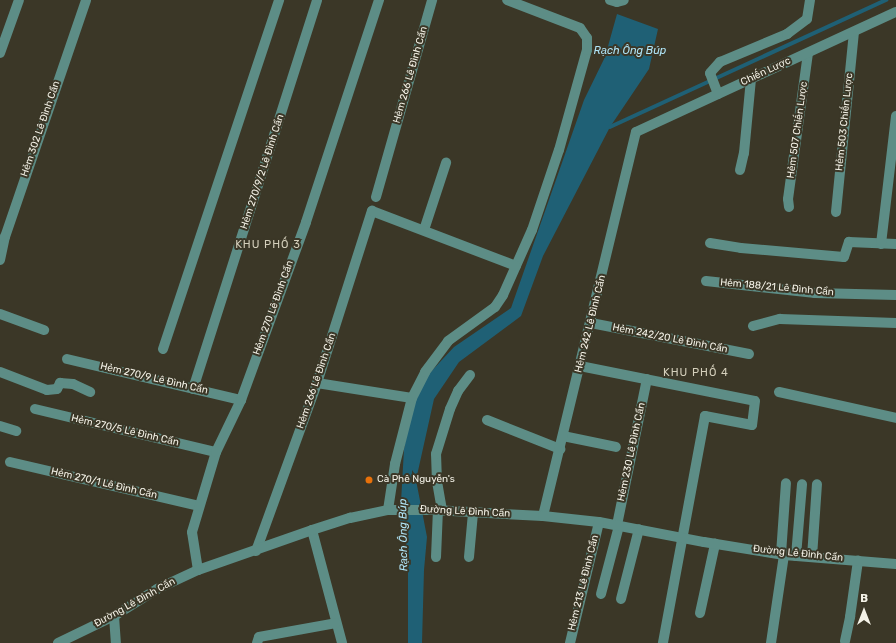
<!DOCTYPE html>
<html>
<head>
<meta charset="utf-8">
<style>
  body { margin:0 }
  #map { position:relative; width:896px; height:643px; overflow:hidden; background:#3b3727; font-family:Rubik,sans-serif }
  div>[style] { position:absolute }
  [style*='--x'] { left:calc(var(--x)*1px); top:calc(var(--y)*1px); width:calc(var(--w)*1px); rotate:calc(var(--a)*1deg) }
  .water>* { inset:0; background:#1f6075 }
  .stream>* { height:3.5px; margin:-1.75px; padding:0 1.75px; transform-origin:1.75px; border-radius:1.75px; background:#1f6075 }
  .minor>* { height:10px; margin:-5px; padding:0 5px; transform-origin:5px; border-radius:5px; background:#5d8d86 }
  .dots>* { width:11px; height:11px; translate:-50% -50%; box-sizing:border-box; border:2px solid #3b3727; border-radius:50% }
  span { translate:-50% -50%; white-space:nowrap; text-align:center; line-height:1.15; -webkit-text-stroke:4px #3b3727; paint-order:stroke }
  .street-label { font-size:10px; color:#f4f2e7 }
  .poi-label { font-size:10px; color:#f4f2e7 }
  .left { translate:0 -50%; text-align:left }
  .water-label { font-size:11px; color:#b0e5f8; font-style:italic }
  .neighbourhood-label { font-size:11px; color:#d4cfbb; letter-spacing:1px }
  .north { position:absolute; left:844px; top:591px; width:40px; height:40px; -webkit-text-stroke:3px #3b3727; paint-order:stroke; rotate:0deg; font-size:11px; font-weight:700; line-height:16px; text-align:center; color:#f4f2e7 }
  .north::after { content:''; display:block; margin:auto; width:14px; height:18px; background:#f4f2e7; clip-path:polygon(50% 0,100% 100%,50% 72%,0 100%) }
</style>
</head>
<body>
<div id="map">
  <div class="water">
    <div style="clip-path:polygon(617px 14px,658px 29px,649px 69px,610px 127px,543px 256px,521px 316px,459px 362px,434px 399px,416px 480px,427px 537px,424px 570px,422px 643px,408px 643px,408px 553px,400px 520px,404px 449px,410px 414px,426px 377px,454px 347px,511px 308px,584px 100px,605px 57px)"></div>
  </div>
  <div class="stream">
    <div style="--x:610;--y:127;--w:304;--a:-24.7"></div>
  </div>
  <div class="minor">
    <div style="--x:610;--y:0;--w:7;--a:16"></div>
    <div style="--x:617;--y:2;--w:7;--a:-16"></div>
    <div style="--x:0;--y:53;--w:56;--a:-70.3"></div>
    <div style="--x:718;--y:94;--w:22;--a:-111"></div>
    <div style="--x:710;--y:73;--w:15;--a:-48"></div>
    <div style="--x:720;--y:62;--w:73;--a:-22.7"></div>
    <div style="--x:787;--y:34;--w:25;--a:-37"></div>
    <div style="--x:807;--y:19;--w:19;--a:-81"></div>
    <div style="--x:740;--y:170;--w:17;--a:-77"></div>
    <div style="--x:744;--y:153;--w:74;--a:-84.6"></div>
    <div style="--x:376;--y:197;--w:205;--a:-74.1"></div>
    <div style="--x:789;--y:207;--w:8;--a:-97"></div>
    <div style="--x:788;--y:199;--w:147;--a:-82.2"></div>
    <div style="--x:836;--y:212;--w:181;--a:-84.3"></div>
    <div style="--x:424;--y:230;--w:71;--a:-71.8"></div>
    <div style="--x:710;--y:243;--w:31;--a:9"></div>
    <div style="--x:741;--y:248;--w:103;--a:5"></div>
    <div style="--x:844;--y:257;--w:16;--a:-72"></div>
    <div style="--x:849;--y:242;--w:47;--a:2.4"></div>
    <div style="--x:881;--y:244;--w:129;--a:-83.3"></div>
    <div style="--x:0;--y:260;--w:24;--a:-78"></div>
    <div style="--x:5;--y:237;--w:250;--a:-71.1"></div>
    <div style="--x:706;--y:281;--w:110;--a:6.3"></div>
    <div style="--x:815;--y:293;--w:81;--a:1.4"></div>
    <div style="--x:0;--y:314;--w:47;--a:20"></div>
    <div style="--x:591;--y:323;--w:161;--a:11.1"></div>
    <div style="--x:753;--y:326;--w:28;--a:-15"></div>
    <div style="--x:780;--y:319;--w:116;--a:2"></div>
    <div style="--x:163;--y:349;--w:368;--a:-71.6"></div>
    <div style="--x:67;--y:359;--w:179;--a:13.3"></div>
    <div style="--x:580;--y:366;--w:178;--a:11.3"></div>
    <div style="--x:755;--y:401;--w:24;--a:97"></div>
    <div style="--x:752;--y:425;--w:48;--a:-169.2"></div>
    <div style="--x:705;--y:416;--w:231;--a:100.5"></div>
    <div style="--x:0;--y:372;--w:50;--a:21"></div>
    <div style="--x:47;--y:390;--w:10;--a:-6"></div>
    <div style="--x:57;--y:389;--w:7;--a:-63"></div>
    <div style="--x:60;--y:383;--w:13;--a:4"></div>
    <div style="--x:73;--y:384;--w:19;--a:25"></div>
    <div style="--x:317;--y:383;--w:96;--a:9"></div>
    <div style="--x:193;--y:389;--w:408;--a:-72.3"></div>
    <div style="--x:779;--y:392;--w:120;--a:12.5"></div>
    <div style="--x:35;--y:409;--w:186;--a:13.4"></div>
    <div style="--x:487;--y:420;--w:79;--a:21.7"></div>
    <div style="--x:0;--y:426;--w:17;--a:17"></div>
    <div style="--x:563;--y:436;--w:54;--a:11.7"></div>
    <div style="--x:10;--y:462;--w:194;--a:13.1"></div>
    <div style="--x:388;--y:510;--w:47;--a:-81.3"></div>
    <div style="--x:395;--y:464;--w:68;--a:-75.6"></div>
    <div style="--x:412;--y:398;--w:29;--a:-63"></div>
    <div style="--x:425;--y:372;--w:39;--a:-53"></div>
    <div style="--x:448;--y:341;--w:58;--a:-35.9"></div>
    <div style="--x:495;--y:307;--w:14;--a:-56"></div>
    <div style="--x:503;--y:295;--w:71;--a:-66"></div>
    <div style="--x:532;--y:230;--w:84;--a:-71.4"></div>
    <div style="--x:559;--y:150;--w:104;--a:-74.4"></div>
    <div style="--x:587;--y:50;--w:12;--a:-90"></div>
    <div style="--x:587;--y:38;--w:12;--a:-125"></div>
    <div style="--x:580;--y:28;--w:78;--a:-159"></div>
    <div style="--x:442;--y:510;--w:28;--a:-100"></div>
    <div style="--x:437;--y:482;--w:28;--a:-92"></div>
    <div style="--x:436;--y:454;--w:47;--a:-72.7"></div>
    <div style="--x:450;--y:409;--w:20;--a:-66"></div>
    <div style="--x:458;--y:391;--w:20;--a:-53"></div>
    <div style="--x:543;--y:516;--w:395;--a:-76.4"></div>
    <div style="--x:636;--y:132;--w:286;--a:-24.8"></div>
    <div style="--x:617;--y:525;--w:149;--a:-78.4"></div>
    <div style="--x:312;--y:530;--w:117;--a:75.1"></div>
    <div style="--x:256;--y:551;--w:179;--a:-70"></div>
    <div style="--x:317;--y:383;--w:181;--a:-72.3"></div>
    <div style="--x:372;--y:211;--w:154;--a:20.9"></div>
    <div style="--x:781;--y:554;--w:71;--a:-86"></div>
    <div style="--x:796;--y:556;--w:72;--a:-85.2"></div>
    <div style="--x:436;--y:557;--w:47;--a:-87.6"></div>
    <div style="--x:469;--y:557;--w:44;--a:-84.8"></div>
    <div style="--x:812;--y:557;--w:73;--a:-86.1"></div>
    <div style="--x:198;--y:570;--w:38;--a:-99"></div>
    <div style="--x:192;--y:532;--w:84;--a:-73.3"></div>
    <div style="--x:216;--y:452;--w:58;--a:-64.3"></div>
    <div style="--x:241;--y:400;--w:189;--a:-69.9"></div>
    <div style="--x:306;--y:222;--w:234;--a:-71.8"></div>
    <div style="--x:601;--y:594;--w:70;--a:-75.2"></div>
    <div style="--x:621;--y:599;--w:72;--a:-75.6"></div>
    <div style="--x:700;--y:613;--w:71;--a:-77.7"></div>
    <div style="--x:114;--y:616;--w:27;--a:86"></div>
    <div style="--x:845;--y:641;--w:25;--a:-78"></div>
    <div style="--x:850;--y:617;--w:57;--a:-81.9"></div>
    <div style="--x:58;--y:643;--w:62;--a:-25.7"></div>
    <div style="--x:114;--y:616;--w:51;--a:-32.1"></div>
    <div style="--x:157;--y:589;--w:45;--a:-24.9"></div>
    <div style="--x:198;--y:570;--w:121;--a:-19.3"></div>
    <div style="--x:312;--y:530;--w:40;--a:-18"></div>
    <div style="--x:350;--y:518;--w:39;--a:-12"></div>
    <div style="--x:388;--y:510;--w:46;--a:0"></div>
    <div style="--x:434;--y:510;--w:109;--a:3.2"></div>
    <div style="--x:543;--y:516;--w:56;--a:6.1"></div>
    <div style="--x:599;--y:522;--w:107;--a:10.8"></div>
    <div style="--x:704;--y:542;--w:81;--a:9.2"></div>
    <div style="--x:784;--y:555;--w:112;--a:4.6"></div>
    <div style="--x:257;--y:643;--w:6;--a:-72"></div>
    <div style="--x:259;--y:637;--w:78;--a:-10.3"></div>
    <div style="--x:570;--y:643;--w:124;--a:-76.5"></div>
    <div style="--x:771;--y:643;--w:89;--a:-81.6"></div>
  </div>
  <div class="dots">
    <div style="left:369px;top:480px;background:#e8710a"></div>
  </div>
  <div class="street-label">
    <span style="left:766px;top:72px;rotate:-25deg">Chiến Lược</span>
    <span style="left:411px;top:75px;rotate:-74deg">Hẻm 266 Lê Đình Cẩn</span>
    <span style="left:845px;top:122px;rotate:-84deg">Hẻm 503 Chiến Lược</span>
    <span style="left:41px;top:129px;rotate:-71deg">Hẻm 302 Lê Đình Cẩn</span>
    <span style="left:798px;top:130px;rotate:-82deg">Hẻm 507 Chiến Lược</span>
    <span style="left:263px;top:172px;rotate:-72deg">Hẻm 270/9/2 Lê Đình Cẩn</span>
    <span style="left:777px;top:288px;rotate:5deg">Hẻm 188/21 Lê Đình Cẩn</span>
    <span style="left:274px;top:308px;rotate:-70deg">Hẻm 270 Lê Đình Cẩn</span>
    <span style="left:591px;top:324px;rotate:-76deg">Hẻm 242 Lê Đình Cẩn</span>
    <span style="left:670px;top:339px;rotate:11deg">Hẻm 242/20 Lê Đình Cẩn</span>
    <span style="left:154px;top:379px;rotate:13deg">Hẻm 270/9 Lê Đình Cẩn</span>
    <span style="left:317px;top:381px;rotate:-71deg">Hẻm 266 Lê Đình Cẩn</span>
    <span style="left:125px;top:431px;rotate:13deg">Hẻm 270/5 Lê Đình Cẩn</span>
    <span style="left:632px;top:452px;rotate:-78deg">Hẻm 230 Lê Đình Cẩn</span>
    <span style="left:104px;top:484px;rotate:13deg">Hẻm 270/1 Lê Đình Cẩn</span>
    <span style="left:465px;top:512px;rotate:3deg">Đường Lê Đình Cẩn</span>
    <span style="left:798px;top:554px;rotate:6deg">Đường Lê Đình Cẩn</span>
    <span style="left:584px;top:583px;rotate:-76deg">Hẻm 213 Lê Đình Cẩn</span>
    <span style="left:135px;top:603px;rotate:-29deg">Đường Lê Đình Cẩn</span>
  </div>
  <div class="poi-label">
    <span class="left" style="left:377px;top:480px">Cà Phê Nguyễn's</span>
  </div>
  <div class="water-label">
    <span style="left:630px;top:51px">Rạch Ông Búp</span>
    <span style="left:404px;top:535px;rotate:-91deg">Rạch Ông Búp</span>
  </div>
  <div class="neighbourhood-label">
    <span style="left:268px;top:245px">KHU PHỐ 3</span>
    <span style="left:696px;top:373px">KHU PHỐ 4</span>
  </div>
  <div class="north">B</div>
</div>
</body>
</html>
